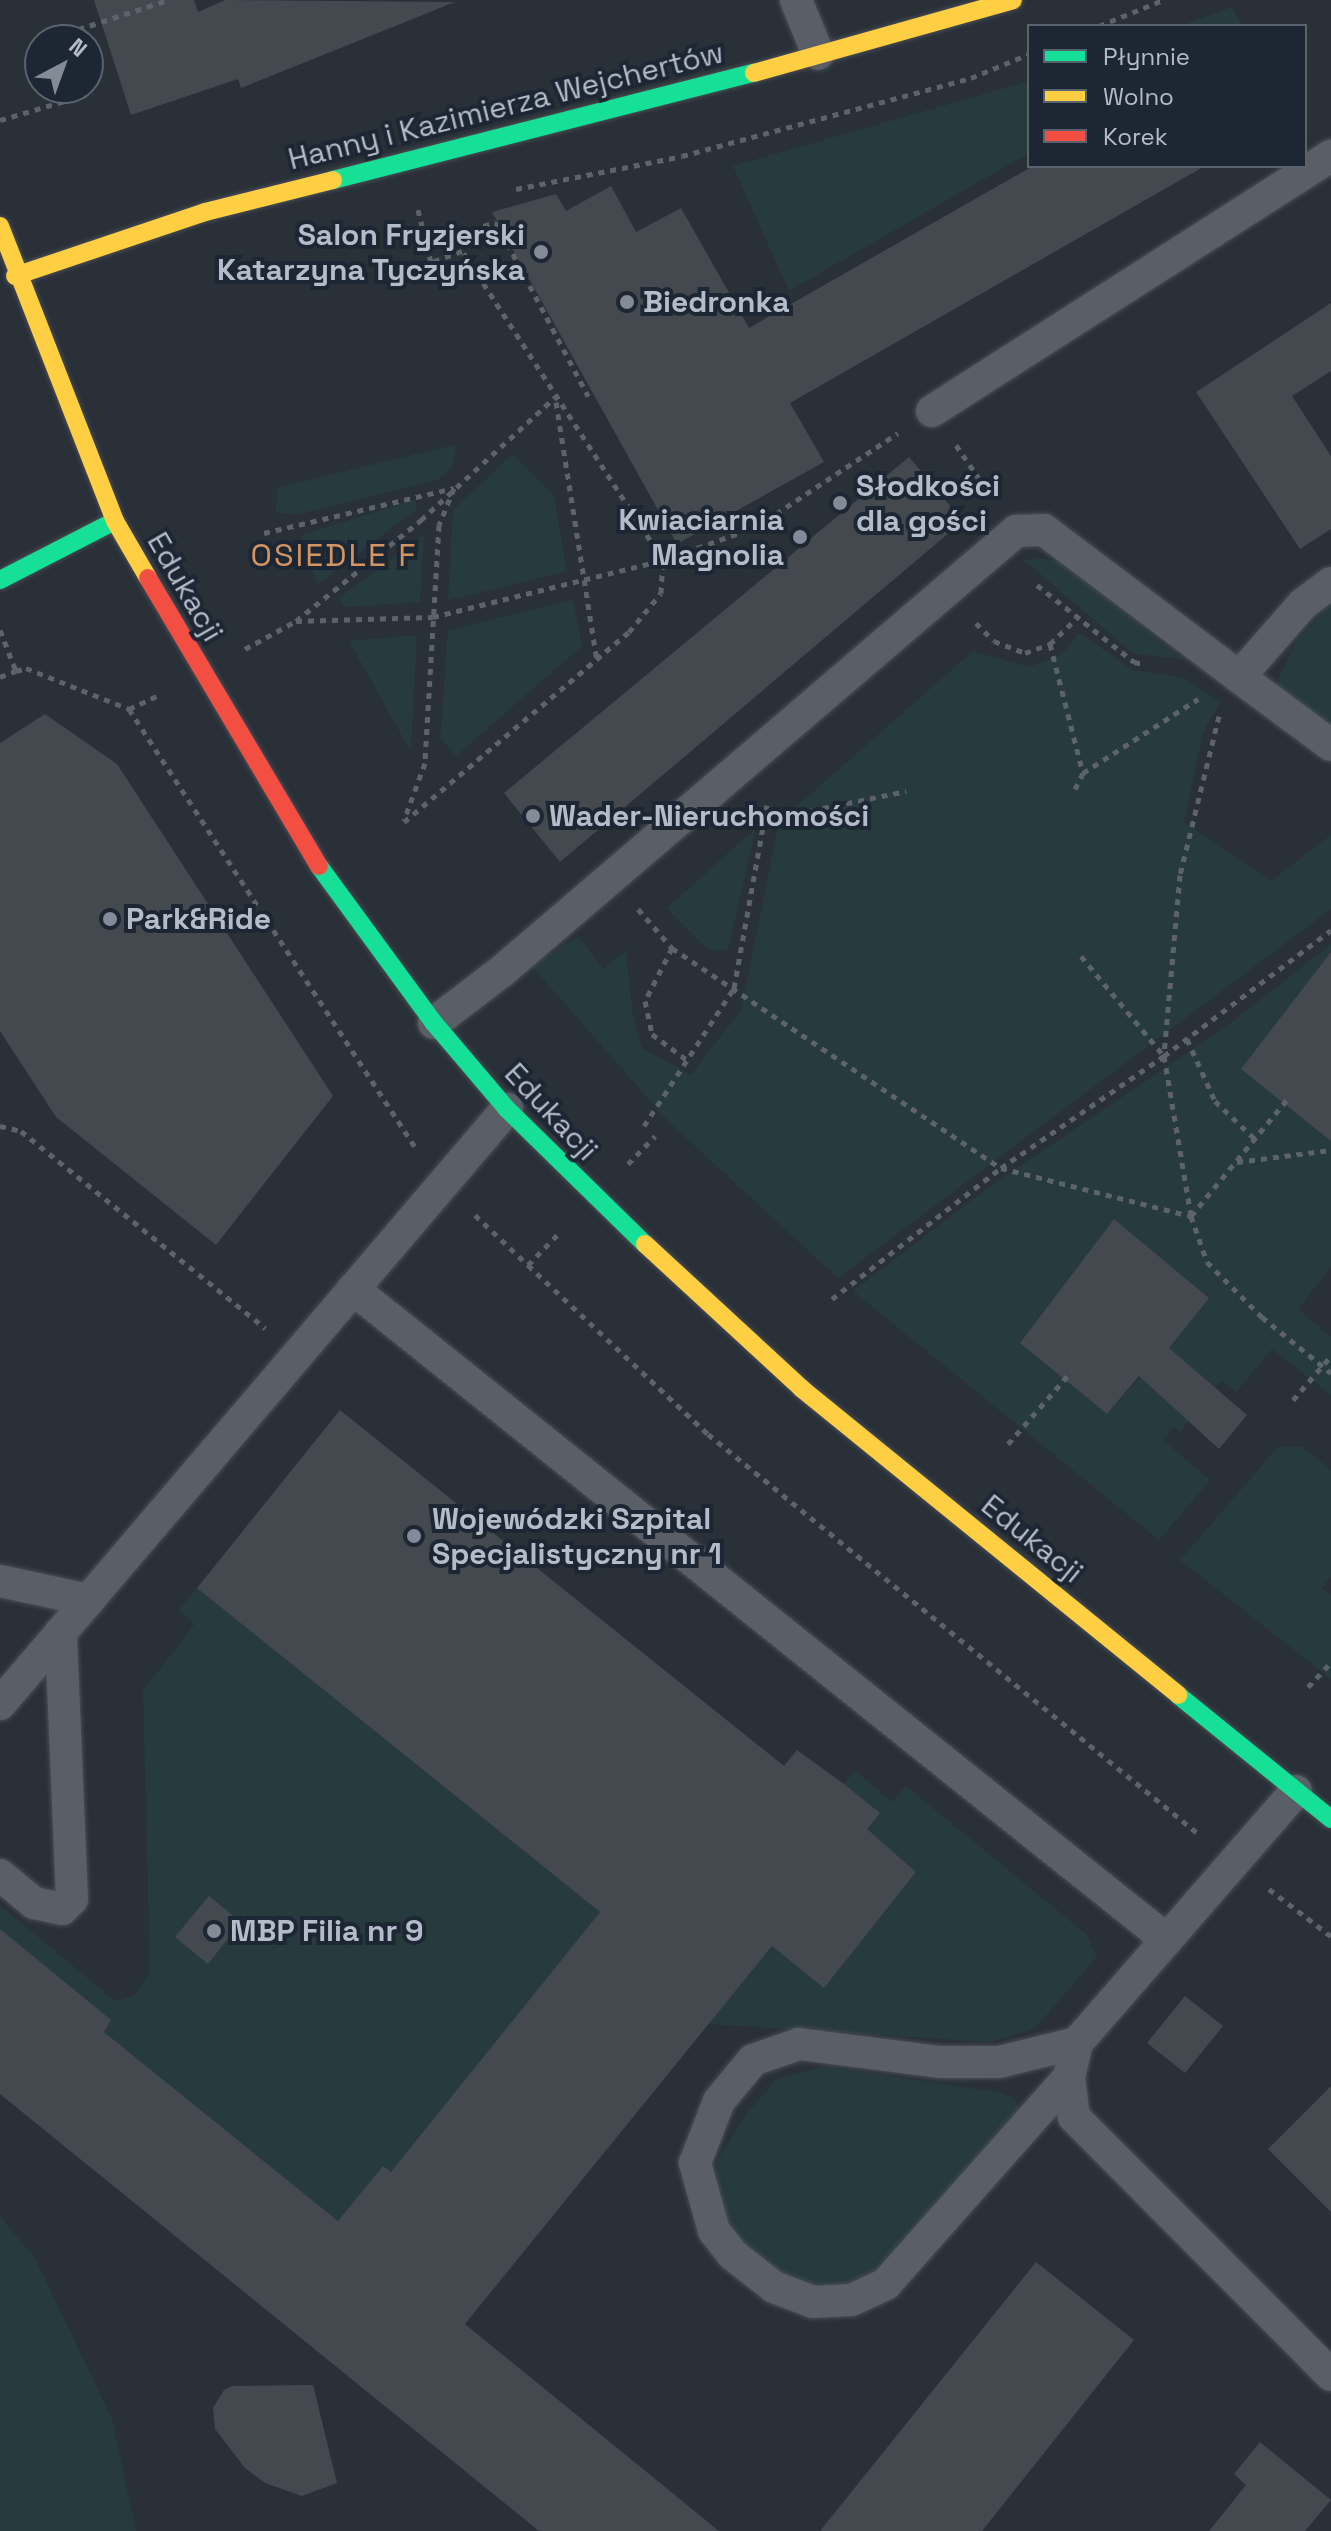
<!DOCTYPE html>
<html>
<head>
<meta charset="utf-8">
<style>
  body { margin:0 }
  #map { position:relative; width:1331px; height:2531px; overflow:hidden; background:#2a3038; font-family:"Space Grotesk",sans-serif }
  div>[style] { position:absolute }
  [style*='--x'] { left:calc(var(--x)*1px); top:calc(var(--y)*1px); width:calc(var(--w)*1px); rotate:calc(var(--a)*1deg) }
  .green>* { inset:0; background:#273a3e }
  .building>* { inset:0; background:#444950 }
  .path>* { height:5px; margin-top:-2.5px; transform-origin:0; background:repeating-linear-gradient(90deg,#5d636a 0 6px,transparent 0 12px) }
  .roads { filter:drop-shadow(0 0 2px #484c53) drop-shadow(0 0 2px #484c53) }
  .lane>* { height:32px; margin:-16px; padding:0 16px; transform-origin:16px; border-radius:16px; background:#5a5e66 }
  .fast>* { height:18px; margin:-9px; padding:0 9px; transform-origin:9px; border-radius:9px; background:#16e098 }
  .slow>* { height:18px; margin:-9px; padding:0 9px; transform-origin:9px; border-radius:9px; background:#ffcf43 }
  .jam>* { height:18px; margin:-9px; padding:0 9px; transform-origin:9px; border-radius:9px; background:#f24e42 }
  .dots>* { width:22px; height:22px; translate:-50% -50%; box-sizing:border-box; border:4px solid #1d2633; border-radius:50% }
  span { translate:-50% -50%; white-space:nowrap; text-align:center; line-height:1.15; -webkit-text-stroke:8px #1d2633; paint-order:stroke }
  .street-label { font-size:30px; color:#b4bcc9 }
  .poi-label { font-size:30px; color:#b4bcc9; font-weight:700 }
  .right { translate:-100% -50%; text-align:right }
  .left { translate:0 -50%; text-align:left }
  .neighbourhood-label { font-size:32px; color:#d59563; letter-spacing:2px }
  .legend { position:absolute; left:1027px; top:24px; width:280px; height:144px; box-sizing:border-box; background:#1d2633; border:2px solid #59626f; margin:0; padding:10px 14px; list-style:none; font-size:24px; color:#b4bcc9 }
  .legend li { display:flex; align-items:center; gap:16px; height:40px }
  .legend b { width:40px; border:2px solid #59626f }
  .north { position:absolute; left:24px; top:24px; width:80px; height:80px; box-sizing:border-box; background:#1d2633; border:2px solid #59626f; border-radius:50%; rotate:41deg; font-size:22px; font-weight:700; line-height:32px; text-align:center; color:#b4bcc9 }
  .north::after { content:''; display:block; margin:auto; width:28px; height:36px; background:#848b96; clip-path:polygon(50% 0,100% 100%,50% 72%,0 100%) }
</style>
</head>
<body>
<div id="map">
  <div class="green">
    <div style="clip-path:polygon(1232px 7px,1243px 26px,1180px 26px)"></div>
    <div style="clip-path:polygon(1029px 81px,1029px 153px,789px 291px,733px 166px)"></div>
    <div style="clip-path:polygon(457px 444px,452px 468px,438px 480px,294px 515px,276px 512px,277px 488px)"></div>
    <div style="clip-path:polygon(513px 454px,554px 496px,567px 571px,448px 600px,453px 510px)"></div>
    <div style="clip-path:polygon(415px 500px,417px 509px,318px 584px,300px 542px,304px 534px)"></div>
    <div style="clip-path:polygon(424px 534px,420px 602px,345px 607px,339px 598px)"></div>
    <div style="clip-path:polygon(1043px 558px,1059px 562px,1183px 659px,1134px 654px,1024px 560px)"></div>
    <div style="clip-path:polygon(573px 600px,582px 646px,456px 756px,440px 737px,448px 630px)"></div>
    <div style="clip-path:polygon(1331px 604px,1331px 730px,1275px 686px,1295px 643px)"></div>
    <div style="clip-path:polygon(1079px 633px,1133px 670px,1184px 678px,1220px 702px,1203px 733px,1184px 822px,1271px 881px,1331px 835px,1331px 909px,838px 1278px,667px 1120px,532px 966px,578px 936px,603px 969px,626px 950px,633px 1016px,642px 1048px,691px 1075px,741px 1010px,779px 822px,973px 651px,1029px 667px,1062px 654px)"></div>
    <div style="clip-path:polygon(417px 635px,411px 752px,349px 641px)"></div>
    <div style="clip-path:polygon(756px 828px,728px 950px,709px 950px,667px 908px)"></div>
    <div style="clip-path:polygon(evenodd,1331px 944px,1331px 952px,1242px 1069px,1331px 1138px,1331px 1267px,1298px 1309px,1331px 1337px,1331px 1395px,1272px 1349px,1236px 1392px,1221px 1381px,1180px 1432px,1174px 1426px,1163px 1440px,1210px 1480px,1159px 1540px,853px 1291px,996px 1182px,1223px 1029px,1331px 944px,1114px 1219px,1209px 1298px,1107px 1414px,1020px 1343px,1114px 1219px)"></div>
    <div style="clip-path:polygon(1278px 1447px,1303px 1447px,1331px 1470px,1331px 1577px,1322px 1588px,1331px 1595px,1331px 1679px,1180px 1560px)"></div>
    <div style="clip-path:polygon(197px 1588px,600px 1912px,347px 2228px,104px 2032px,110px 2019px,0 1965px,0 1905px,115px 2001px,133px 1996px,150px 1973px,143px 1691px,194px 1625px,179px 1610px)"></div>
    <div style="clip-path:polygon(855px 1770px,892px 1802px,906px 1786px,1086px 1934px,1097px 1957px,1034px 2029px,989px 2042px,708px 2024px,772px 1946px,824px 1987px,916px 1873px,867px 1829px,880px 1813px,844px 1784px)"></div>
    <div style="clip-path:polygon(823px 2066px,996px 2092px,1014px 2098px,1021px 2113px,878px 2276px,855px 2289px,816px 2287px,779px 2271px,745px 2245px,718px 2213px,717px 2161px,746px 2114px,776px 2080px)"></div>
    <div style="clip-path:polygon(0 2216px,35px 2258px,112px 2419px,136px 2531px,0 2531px)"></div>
  </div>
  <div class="building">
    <div style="clip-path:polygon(94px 0,194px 0,198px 12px,225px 0,455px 2px,241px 88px,238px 79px,131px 115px)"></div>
    <div style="clip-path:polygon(1033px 166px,1205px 166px,790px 403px,824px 462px,677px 544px,492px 212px,556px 194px,566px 211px,611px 186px,636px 232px,681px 208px,749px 328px)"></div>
    <div style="clip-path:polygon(1331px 303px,1331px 371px,1292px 396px,1331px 456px,1331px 529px,1300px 549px,1196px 392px)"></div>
    <div style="clip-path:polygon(909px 457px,963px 521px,560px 862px,504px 793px)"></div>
    <div style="clip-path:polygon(45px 714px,117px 764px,333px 1096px,216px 1245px,56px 1117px,0 1031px,0 743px)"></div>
    <div style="clip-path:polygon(1331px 952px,1331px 1141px,1241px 1069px)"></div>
    <div style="clip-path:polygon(1114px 1219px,1209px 1298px,1169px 1348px,1247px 1415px,1219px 1449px,1139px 1376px,1107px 1414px,1020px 1343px)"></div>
    <div style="clip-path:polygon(340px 1410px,784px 1766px,797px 1750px,844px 1784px,880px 1813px,867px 1829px,916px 1872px,824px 1988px,772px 1946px,465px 2324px,719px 2531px,539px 2531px,0 2094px,0 1929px,111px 2020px,104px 2032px,338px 2221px,383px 2166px,391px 2172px,600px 1912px,197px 1588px)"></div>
    <div style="clip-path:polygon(209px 1896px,241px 1922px,208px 1964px,175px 1937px)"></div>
    <div style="clip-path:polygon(1185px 1996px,1223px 2026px,1185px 2073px,1147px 2043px)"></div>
    <div style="clip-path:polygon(1331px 2086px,1331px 2212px,1268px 2149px)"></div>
    <div style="clip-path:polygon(1036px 2262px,1134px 2340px,982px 2531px,820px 2531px)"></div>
    <div style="clip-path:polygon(313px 2385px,337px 2483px,302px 2496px,265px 2483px,245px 2468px,215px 2429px,213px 2408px,224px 2390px,232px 2386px)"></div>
    <div style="clip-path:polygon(1260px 2442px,1331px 2500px,1305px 2531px,1209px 2531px,1246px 2485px,1234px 2474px)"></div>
  </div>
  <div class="path">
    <div style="--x:1099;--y:26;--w:69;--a:-22.1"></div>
    <div style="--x:67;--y:33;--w:106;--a:-18.1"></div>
    <div style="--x:0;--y:120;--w:96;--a:-16.4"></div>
    <div style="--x:516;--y:189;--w:169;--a:-11.2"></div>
    <div style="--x:682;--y:156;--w:299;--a:-15.1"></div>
    <div style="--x:971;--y:78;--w:63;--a:-22.5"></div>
    <div style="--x:410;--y:236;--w:14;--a:-8"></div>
    <div style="--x:426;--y:243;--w:73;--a:-16.7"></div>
    <div style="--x:496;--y:222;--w:197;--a:62.1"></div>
    <div style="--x:556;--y:402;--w:262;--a:81"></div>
    <div style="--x:956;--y:445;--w:62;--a:55.5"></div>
    <div style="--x:264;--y:533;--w:195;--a:-13.3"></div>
    <div style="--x:454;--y:488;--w:40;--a:112"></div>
    <div style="--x:439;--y:525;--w:238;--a:93.4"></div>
    <div style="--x:425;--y:763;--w:61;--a:110.2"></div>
    <div style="--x:1037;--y:585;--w:124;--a:38.4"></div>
    <div style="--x:1134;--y:662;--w:10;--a:11"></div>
    <div style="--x:296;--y:621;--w:137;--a:-1.7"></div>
    <div style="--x:433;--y:617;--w:237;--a:-13.9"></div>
    <div style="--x:663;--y:560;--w:99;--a:-19.5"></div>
    <div style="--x:756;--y:527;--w:170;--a:-33.5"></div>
    <div style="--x:976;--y:623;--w:25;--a:45"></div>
    <div style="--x:994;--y:641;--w:33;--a:21"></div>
    <div style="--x:1025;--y:653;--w:27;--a:-20"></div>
    <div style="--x:1050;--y:644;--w:39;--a:-44"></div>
    <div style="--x:0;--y:630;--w:44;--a:68.7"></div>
    <div style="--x:16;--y:671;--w:10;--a:-17"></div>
    <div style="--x:26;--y:668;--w:111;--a:21.7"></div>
    <div style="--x:129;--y:709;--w:33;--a:-25"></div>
    <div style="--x:1050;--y:644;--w:133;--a:75.7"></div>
    <div style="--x:245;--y:649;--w:58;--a:-28.8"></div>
    <div style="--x:296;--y:621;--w:161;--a:-38.9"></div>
    <div style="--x:421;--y:520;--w:182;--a:-42.5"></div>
    <div style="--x:0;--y:677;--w:17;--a:-21"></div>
    <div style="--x:129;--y:709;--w:523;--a:56.86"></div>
    <div style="--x:1219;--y:716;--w:164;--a:103.8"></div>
    <div style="--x:1180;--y:875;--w:182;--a:95.1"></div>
    <div style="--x:1164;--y:1056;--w:162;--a:80.4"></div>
    <div style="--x:1191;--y:1216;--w:49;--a:70.8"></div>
    <div style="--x:1207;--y:1262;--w:78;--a:45"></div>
    <div style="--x:1262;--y:1317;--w:89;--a:39.1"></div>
    <div style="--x:1075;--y:789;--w:18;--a:-63"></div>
    <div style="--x:1083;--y:773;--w:137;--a:-32.8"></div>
    <div style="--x:764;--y:820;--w:145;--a:-11.5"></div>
    <div style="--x:404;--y:822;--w:294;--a:-40.2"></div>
    <div style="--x:629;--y:632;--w:50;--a:-50.6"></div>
    <div style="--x:661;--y:593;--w:33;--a:-87"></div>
    <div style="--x:663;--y:560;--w:369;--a:-123"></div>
    <div style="--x:462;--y:251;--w:33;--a:160"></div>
    <div style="--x:431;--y:262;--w:54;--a:-104"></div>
    <div style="--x:638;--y:909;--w:52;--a:48.9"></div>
    <div style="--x:672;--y:948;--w:396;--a:33.8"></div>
    <div style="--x:1001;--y:1168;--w:196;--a:14.2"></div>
    <div style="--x:1191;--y:1216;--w:156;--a:-50.5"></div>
    <div style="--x:672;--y:948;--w:59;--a:117"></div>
    <div style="--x:645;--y:1001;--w:34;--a:78"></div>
    <div style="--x:652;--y:1034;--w:44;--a:36.6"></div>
    <div style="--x:1081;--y:956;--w:130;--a:50.3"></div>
    <div style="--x:1187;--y:1039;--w:68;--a:65.7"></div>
    <div style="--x:1215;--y:1101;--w:57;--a:43.6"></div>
    <div style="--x:0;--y:1126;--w:22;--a:13"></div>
    <div style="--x:21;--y:1131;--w:314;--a:38.9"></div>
    <div style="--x:644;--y:1126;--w:165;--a:-56.9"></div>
    <div style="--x:734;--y:988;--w:186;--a:-79.8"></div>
    <div style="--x:1237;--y:1162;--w:95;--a:-7.3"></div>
    <div style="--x:628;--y:1164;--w:39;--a:-46"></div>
    <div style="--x:475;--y:1215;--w:73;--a:43.3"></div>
    <div style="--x:528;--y:1265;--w:45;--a:-45.9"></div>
    <div style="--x:528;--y:1265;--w:247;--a:43.2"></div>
    <div style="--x:708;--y:1434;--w:636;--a:39.19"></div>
    <div style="--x:832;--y:1299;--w:214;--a:-37.8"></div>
    <div style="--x:1001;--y:1168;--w:198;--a:-34.5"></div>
    <div style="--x:1164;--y:1056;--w:209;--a:-37"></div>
    <div style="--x:1293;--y:1400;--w:58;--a:-49.2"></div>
    <div style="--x:1008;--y:1444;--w:96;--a:-48.8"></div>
    <div style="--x:1308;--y:1687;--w:34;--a:-47"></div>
    <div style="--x:1269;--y:1889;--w:78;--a:37.2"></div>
  </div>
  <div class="roads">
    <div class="lane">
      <div style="--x:796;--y:0;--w:58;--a:67.8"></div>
      <div style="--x:932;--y:411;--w:474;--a:-32.6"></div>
      <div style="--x:1239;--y:677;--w:114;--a:36.5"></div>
      <div style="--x:434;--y:1023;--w:86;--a:-37.4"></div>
      <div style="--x:502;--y:971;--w:677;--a:-40.56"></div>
      <div style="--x:1016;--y:531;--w:28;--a:-2"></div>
      <div style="--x:1044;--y:530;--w:244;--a:37"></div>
      <div style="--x:1239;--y:677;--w:97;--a:-48.8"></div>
      <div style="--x:1303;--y:604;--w:35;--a:-37"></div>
      <div style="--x:353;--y:1289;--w:1042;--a:38.65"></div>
      <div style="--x:0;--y:1581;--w:91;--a:12.1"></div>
      <div style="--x:0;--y:1704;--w:782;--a:-49.57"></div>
      <div style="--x:1296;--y:1791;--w:334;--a:131"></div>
      <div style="--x:1077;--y:2043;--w:35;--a:103"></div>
      <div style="--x:1069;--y:2077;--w:40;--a:82.9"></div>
      <div style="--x:1074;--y:2117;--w:364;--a:45.1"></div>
      <div style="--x:0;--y:1875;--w:44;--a:39.5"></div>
      <div style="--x:34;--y:1903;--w:29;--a:12"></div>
      <div style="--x:62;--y:1909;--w:14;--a:-45"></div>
      <div style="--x:72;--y:1899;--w:267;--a:-92.4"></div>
      <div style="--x:1069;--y:2077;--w:276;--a:131.5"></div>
      <div style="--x:886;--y:2284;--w:38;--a:155"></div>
      <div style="--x:851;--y:2300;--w:38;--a:177"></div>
      <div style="--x:813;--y:2302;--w:42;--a:-159"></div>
      <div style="--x:774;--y:2287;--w:52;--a:-142"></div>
      <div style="--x:733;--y:2255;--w:31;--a:-128"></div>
      <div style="--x:714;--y:2231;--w:71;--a:-105.6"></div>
      <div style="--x:695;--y:2163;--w:66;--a:-68.8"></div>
      <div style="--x:719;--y:2101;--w:53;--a:-50.3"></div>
      <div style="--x:753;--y:2060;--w:49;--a:-19.2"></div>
      <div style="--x:799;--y:2044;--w:141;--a:7.3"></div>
      <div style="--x:939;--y:2062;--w:60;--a:0"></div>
      <div style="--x:999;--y:2062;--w:80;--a:-13.7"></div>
    </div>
    <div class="fast">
      <div style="--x:333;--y:180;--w:434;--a:-14.3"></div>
      <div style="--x:0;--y:580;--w:129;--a:-27.2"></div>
      <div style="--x:319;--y:866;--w:195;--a:53.8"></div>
      <div style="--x:434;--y:1023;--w:113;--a:49.7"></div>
      <div style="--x:507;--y:1109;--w:193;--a:44.4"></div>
      <div style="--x:1178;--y:1695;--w:197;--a:39"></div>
    </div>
    <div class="slow">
      <div style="--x:754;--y:73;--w:269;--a:-15.7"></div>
      <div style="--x:0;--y:226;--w:317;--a:68.7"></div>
      <div style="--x:115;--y:521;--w:66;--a:59.9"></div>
      <div style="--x:15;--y:276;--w:200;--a:-18.6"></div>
      <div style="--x:205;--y:212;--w:132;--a:-14"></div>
      <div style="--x:645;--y:1244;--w:214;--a:42.7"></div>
      <div style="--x:802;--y:1389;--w:485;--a:39.1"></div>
    </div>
    <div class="jam">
      <div style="--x:148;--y:578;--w:335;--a:59.3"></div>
    </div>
  </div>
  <div class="dots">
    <div style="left:541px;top:252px;background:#848b96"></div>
    <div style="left:627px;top:302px;background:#848b96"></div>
    <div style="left:840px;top:503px;background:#848b96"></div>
    <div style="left:800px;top:537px;background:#848b96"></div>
    <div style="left:533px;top:816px;background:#848b96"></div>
    <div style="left:110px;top:919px;background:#848b96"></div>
    <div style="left:414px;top:1536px;background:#848b96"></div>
    <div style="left:214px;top:1931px;background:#848b96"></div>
  </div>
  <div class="street-label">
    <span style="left:506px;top:106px;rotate:-14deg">Hanny i Kazimierza Wejchertów</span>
    <span style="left:185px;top:587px;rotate:60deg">Edukacji</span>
    <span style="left:551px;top:1112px;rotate:47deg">Edukacji</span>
    <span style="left:1032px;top:1539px;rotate:39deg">Edukacji</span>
  </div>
  <div class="poi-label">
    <span class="right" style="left:525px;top:252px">Salon Fryzjerski<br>Katarzyna Tyczyńska</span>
    <span class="left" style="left:643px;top:302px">Biedronka</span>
    <span class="left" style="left:856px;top:503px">Słodkości<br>dla gości</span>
    <span class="right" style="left:784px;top:537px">Kwiaciarnia<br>Magnolia</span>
    <span class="left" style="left:549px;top:816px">Wader-Nieruchomości</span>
    <span class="left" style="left:126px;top:919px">Park&amp;Ride</span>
    <span class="left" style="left:432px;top:1536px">Wojewódzki Szpital<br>Specjalistyczny nr 1</span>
    <span class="left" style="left:230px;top:1931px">MBP Filia nr 9</span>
  </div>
  <div class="neighbourhood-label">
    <span style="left:334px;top:555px">OSIEDLE F</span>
  </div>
  <ul class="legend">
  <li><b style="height:10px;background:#16e098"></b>Płynnie</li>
  <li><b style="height:10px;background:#ffcf43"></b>Wolno</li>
  <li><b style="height:10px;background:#f24e42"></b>Korek</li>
  </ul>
  <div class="north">N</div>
</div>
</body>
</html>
